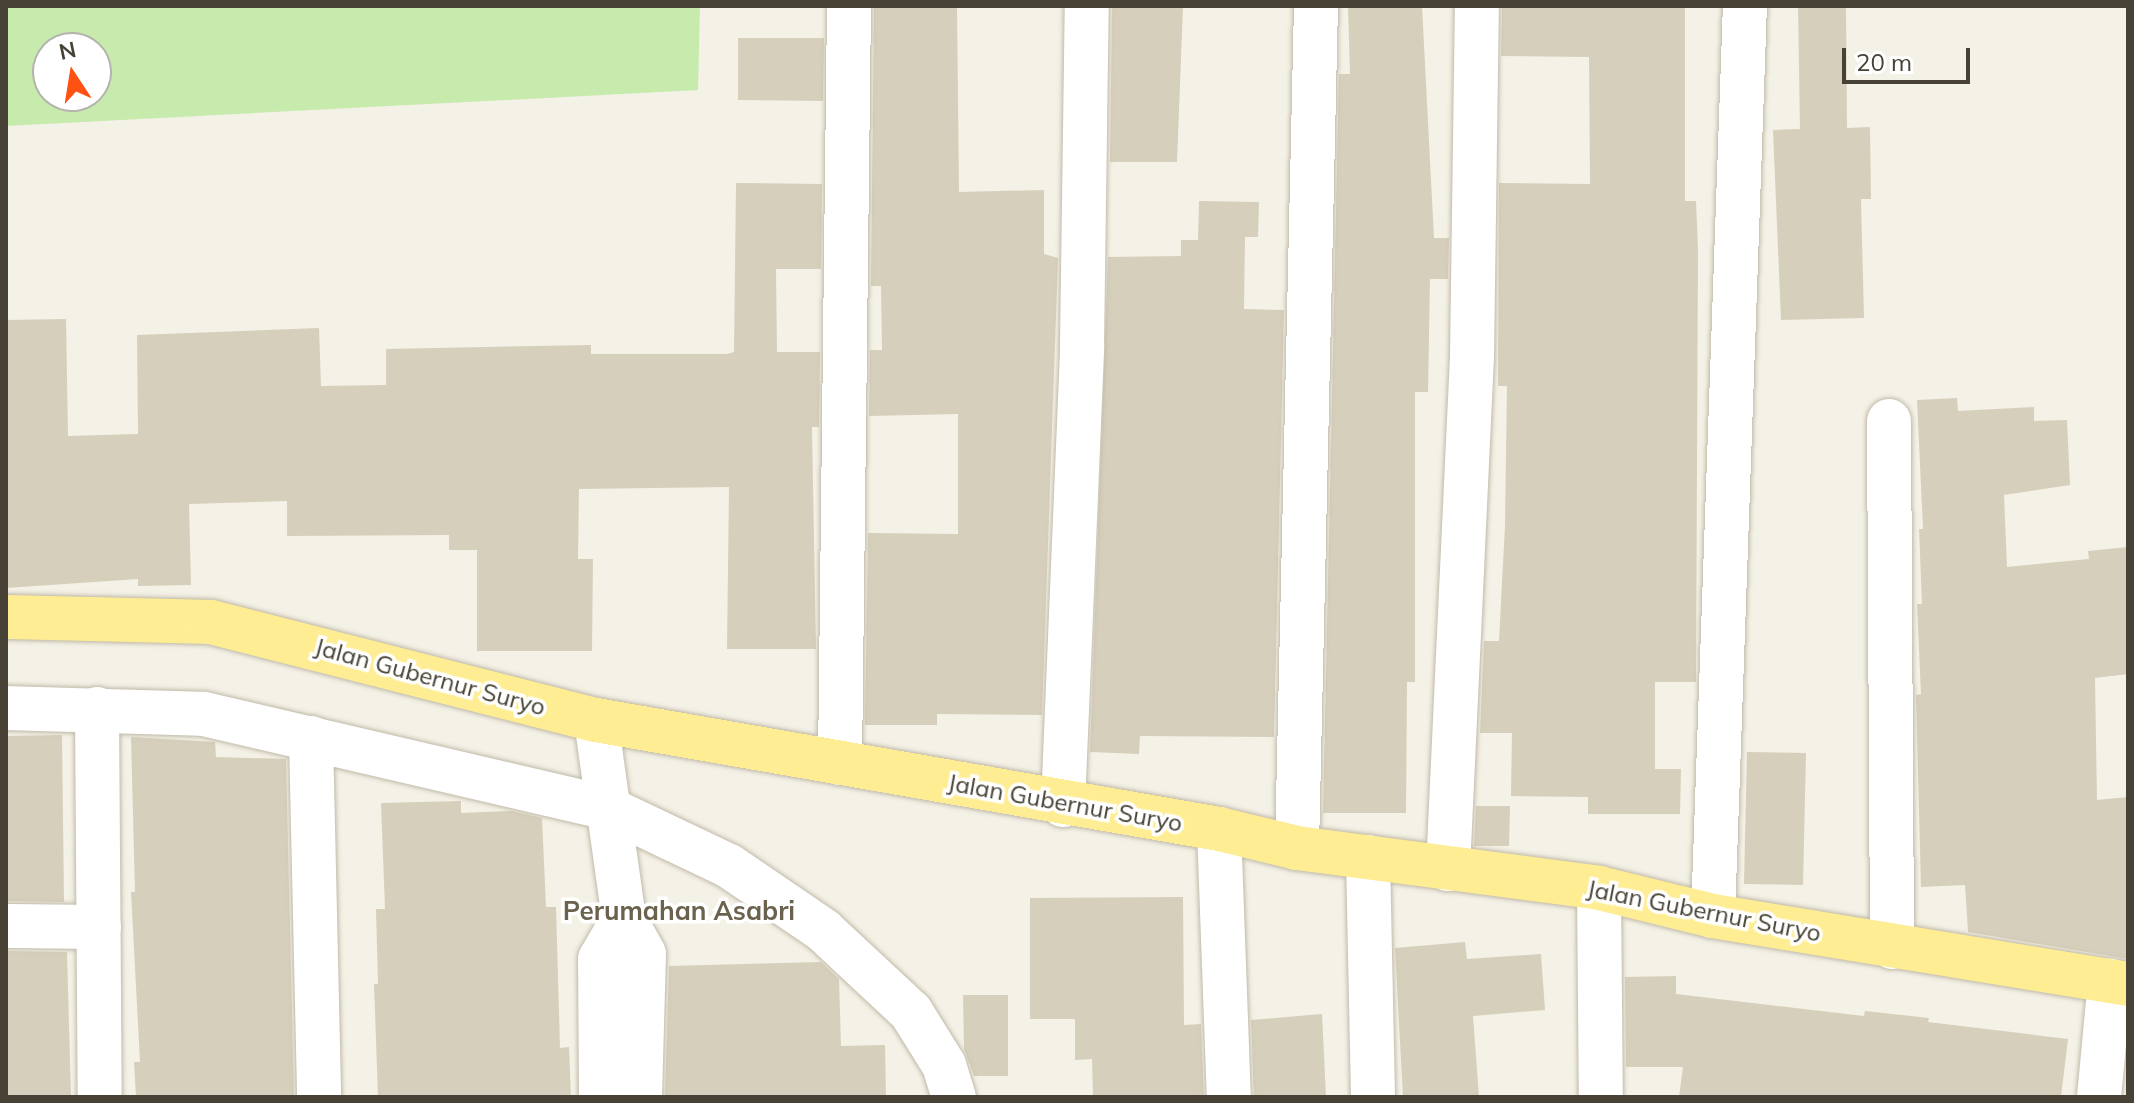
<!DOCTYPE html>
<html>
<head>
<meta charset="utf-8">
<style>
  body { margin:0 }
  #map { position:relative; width:2134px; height:1103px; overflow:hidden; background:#f4f1e6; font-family:Mulish,sans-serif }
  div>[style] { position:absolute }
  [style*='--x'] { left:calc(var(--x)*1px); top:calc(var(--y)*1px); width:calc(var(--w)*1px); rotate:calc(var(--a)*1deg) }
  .green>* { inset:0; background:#c7eaad }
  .building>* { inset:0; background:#d6cfbb }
  .roads { filter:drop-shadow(0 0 2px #c0baa8) drop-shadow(0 0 2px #c0baa8) }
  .minor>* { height:44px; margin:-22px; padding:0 22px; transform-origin:22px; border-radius:22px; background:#fff }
  .major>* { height:44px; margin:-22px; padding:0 22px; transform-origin:22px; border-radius:22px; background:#ffed94 }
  span { translate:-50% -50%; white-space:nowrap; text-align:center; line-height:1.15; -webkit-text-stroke:7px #fff; paint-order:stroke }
  .street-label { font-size:24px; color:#474235 }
  .neighbourhood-label { font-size:26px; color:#6a624c; font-weight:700 }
  .frame { position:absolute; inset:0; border:8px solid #474235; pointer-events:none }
  .north { position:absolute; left:32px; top:32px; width:80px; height:80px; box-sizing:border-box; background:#fff; border:2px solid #b5b3ae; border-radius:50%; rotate:348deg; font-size:22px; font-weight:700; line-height:32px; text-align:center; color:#474235 }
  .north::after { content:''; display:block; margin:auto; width:28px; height:36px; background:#ff5212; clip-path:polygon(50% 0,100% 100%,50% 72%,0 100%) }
  .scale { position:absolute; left:1842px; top:48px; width:128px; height:36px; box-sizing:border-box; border:4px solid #474235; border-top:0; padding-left:10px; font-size:24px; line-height:28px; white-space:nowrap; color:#474235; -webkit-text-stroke:6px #fff; paint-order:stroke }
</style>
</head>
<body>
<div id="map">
  <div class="green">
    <div style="clip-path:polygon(evenodd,6px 6px,700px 6px,698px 90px,6px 126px,6px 6px,48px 48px,96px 48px,96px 96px,48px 96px,48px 48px)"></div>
  </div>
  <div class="building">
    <div style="clip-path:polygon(874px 6px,957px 6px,959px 192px,1044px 190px,1044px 254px,1058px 258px,1042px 715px,937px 714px,937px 725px,865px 725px,868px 533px,958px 534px,958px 414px,869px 416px,870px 350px,882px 350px,881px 286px,871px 286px)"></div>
    <div style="clip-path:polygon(1112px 6px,1183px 6px,1177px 162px,1110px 162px)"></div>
    <div style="clip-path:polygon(1348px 6px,1422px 6px,1434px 238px,1449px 238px,1448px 279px,1430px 279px,1428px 392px,1415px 392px,1415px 682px,1407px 682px,1406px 813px,1323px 813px,1339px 74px,1350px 74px)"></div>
    <div style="clip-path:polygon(1502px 6px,1685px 6px,1685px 201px,1696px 201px,1698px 249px,1696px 682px,1655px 682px,1655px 769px,1681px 769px,1680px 814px,1588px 814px,1588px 797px,1511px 796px,1512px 733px,1480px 733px,1484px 641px,1499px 641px,1505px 525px,1507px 386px,1498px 386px,1499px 183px,1590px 184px,1589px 57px,1501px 56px)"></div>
    <div style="clip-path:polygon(1798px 6px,1846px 6px,1847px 128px,1870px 127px,1871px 199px,1861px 199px,1864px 318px,1781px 320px,1773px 130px,1800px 129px)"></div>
    <div style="clip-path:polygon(738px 38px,824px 38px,823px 101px,738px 100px)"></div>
    <div style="clip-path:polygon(736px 183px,822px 184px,821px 269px,776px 269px,777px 352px,820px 352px,819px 427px,812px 427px,816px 649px,727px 649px,729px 487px,579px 489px,578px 559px,593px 559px,592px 651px,477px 651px,477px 550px,449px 550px,449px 535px,287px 536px,287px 501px,189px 504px,191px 585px,138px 586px,138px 579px,6px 588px,6px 320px,66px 319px,68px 436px,138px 434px,137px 335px,319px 328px,321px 386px,386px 385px,386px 349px,591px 345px,591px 354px,727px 354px,734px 352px)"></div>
    <div style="clip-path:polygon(1199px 201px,1259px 202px,1258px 237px,1245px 237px,1244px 309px,1284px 310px,1274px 737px,1140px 736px,1139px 754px,1090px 752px,1108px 257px,1181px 256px,1181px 240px,1198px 240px)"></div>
    <div style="clip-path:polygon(1957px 398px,1958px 411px,2034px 407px,2034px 421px,2067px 420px,2070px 485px,2004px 495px,2007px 567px,2089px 559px,2088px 551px,2128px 547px,2128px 674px,2095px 678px,2097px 800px,2128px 797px,2128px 959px,1968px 932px,1965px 885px,1921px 887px,1916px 695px,1921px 694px,1917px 604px,1922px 604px,1919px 529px,1923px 529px,1917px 400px)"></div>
    <div style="clip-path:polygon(62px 735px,64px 902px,6px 901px,6px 736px)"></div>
    <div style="clip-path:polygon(131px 737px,215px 742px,216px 757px,286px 759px,294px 1097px,136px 1097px,134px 1062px,140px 1062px,131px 892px,135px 892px)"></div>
    <div style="clip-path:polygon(1747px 752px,1806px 753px,1803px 885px,1744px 884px)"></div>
    <div style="clip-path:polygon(461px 801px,461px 813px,512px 811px,542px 818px,546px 907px,556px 907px,560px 1048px,569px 1047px,571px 1097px,378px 1097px,374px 984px,378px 984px,376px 909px,385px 909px,381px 803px)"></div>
    <div style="clip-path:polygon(1476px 806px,1510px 806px,1509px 846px,1474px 846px)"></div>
    <div style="clip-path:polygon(1183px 897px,1184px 1025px,1201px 1024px,1204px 1097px,1093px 1097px,1092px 1059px,1075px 1060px,1075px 1019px,1030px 1019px,1030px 898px)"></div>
    <div style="clip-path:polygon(1465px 942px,1467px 959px,1541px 954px,1545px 1010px,1473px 1016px,1479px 1097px,1403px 1097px,1395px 948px)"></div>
    <div style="clip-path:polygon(6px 951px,67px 952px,71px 1097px,6px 1097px)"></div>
    <div style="clip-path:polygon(821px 962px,839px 979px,841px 1046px,885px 1045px,886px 1097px,665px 1097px,669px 966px)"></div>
    <div style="clip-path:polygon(1676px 976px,1676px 994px,1864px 1016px,1865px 1011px,1929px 1018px,1928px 1022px,2068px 1039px,2061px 1097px,1679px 1097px,1683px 1067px,1626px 1067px,1625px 977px)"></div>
    <div style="clip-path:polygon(963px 995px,1008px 995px,1008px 1076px,974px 1076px,964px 1049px)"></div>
    <div style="clip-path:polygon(1322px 1014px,1326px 1097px,1254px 1097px,1251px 1020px)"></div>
  </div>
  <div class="roads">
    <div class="minor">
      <div style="--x:1889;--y:421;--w:526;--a:89.67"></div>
      <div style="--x:6;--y:708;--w:198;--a:1.7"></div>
      <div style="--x:204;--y:714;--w:412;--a:13.1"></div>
      <div style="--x:605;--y:807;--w:137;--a:25.4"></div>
      <div style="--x:729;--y:866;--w:114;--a:34.2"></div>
      <div style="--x:823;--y:930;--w:120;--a:43"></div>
      <div style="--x:911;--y:1012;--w:62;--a:58.1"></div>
      <div style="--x:944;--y:1065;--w:34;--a:73"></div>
      <div style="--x:97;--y:709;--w:388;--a:89.6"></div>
      <div style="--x:596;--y:720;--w:200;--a:82"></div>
      <div style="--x:624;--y:918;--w:41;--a:60.9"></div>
      <div style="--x:644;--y:954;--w:143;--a:91.6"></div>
      <div style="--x:311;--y:738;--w:359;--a:88.7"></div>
      <div style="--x:840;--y:763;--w:757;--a:-89.32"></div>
      <div style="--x:1063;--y:805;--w:460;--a:-87.6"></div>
      <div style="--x:1082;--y:345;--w:339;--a:-89.2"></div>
      <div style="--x:1219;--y:829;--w:268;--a:87.9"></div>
      <div style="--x:1297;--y:848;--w:842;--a:-88.71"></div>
      <div style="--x:1368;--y:857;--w:240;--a:88.8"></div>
      <div style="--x:1448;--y:869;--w:514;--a:-87.32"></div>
      <div style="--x:1472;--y:356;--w:350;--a:-89.2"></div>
      <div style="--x:1599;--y:888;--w:209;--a:89.5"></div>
      <div style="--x:1713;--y:916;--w:911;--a:-87.99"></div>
      <div style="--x:6;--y:926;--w:93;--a:0.6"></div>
      <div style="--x:601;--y:1097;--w:138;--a:-90.4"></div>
      <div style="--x:600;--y:959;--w:48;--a:-59.7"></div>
      <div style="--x:2099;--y:1097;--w:117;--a:-84.6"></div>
    </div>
    <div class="major">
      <div style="--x:6;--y:617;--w:205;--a:1.4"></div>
      <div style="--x:211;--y:622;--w:397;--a:14.3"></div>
      <div style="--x:596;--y:720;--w:632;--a:9.92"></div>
      <div style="--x:1219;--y:829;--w:80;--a:13.7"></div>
      <div style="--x:1297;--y:848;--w:305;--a:7.5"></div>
      <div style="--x:1599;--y:888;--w:117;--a:13.8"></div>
      <div style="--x:1713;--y:916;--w:421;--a:9.3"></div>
    </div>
  </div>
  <div class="street-label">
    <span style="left:430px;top:677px;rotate:15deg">Jalan Gubernur Suryo</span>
    <span style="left:1065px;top:803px;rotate:10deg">Jalan Gubernur Suryo</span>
    <span style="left:1704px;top:911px;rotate:11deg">Jalan Gubernur Suryo</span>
  </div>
  <div class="neighbourhood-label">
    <span style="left:679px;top:911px">Perumahan Asabri</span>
  </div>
  <div class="frame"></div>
  <div class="north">N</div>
  <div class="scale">20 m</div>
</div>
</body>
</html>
